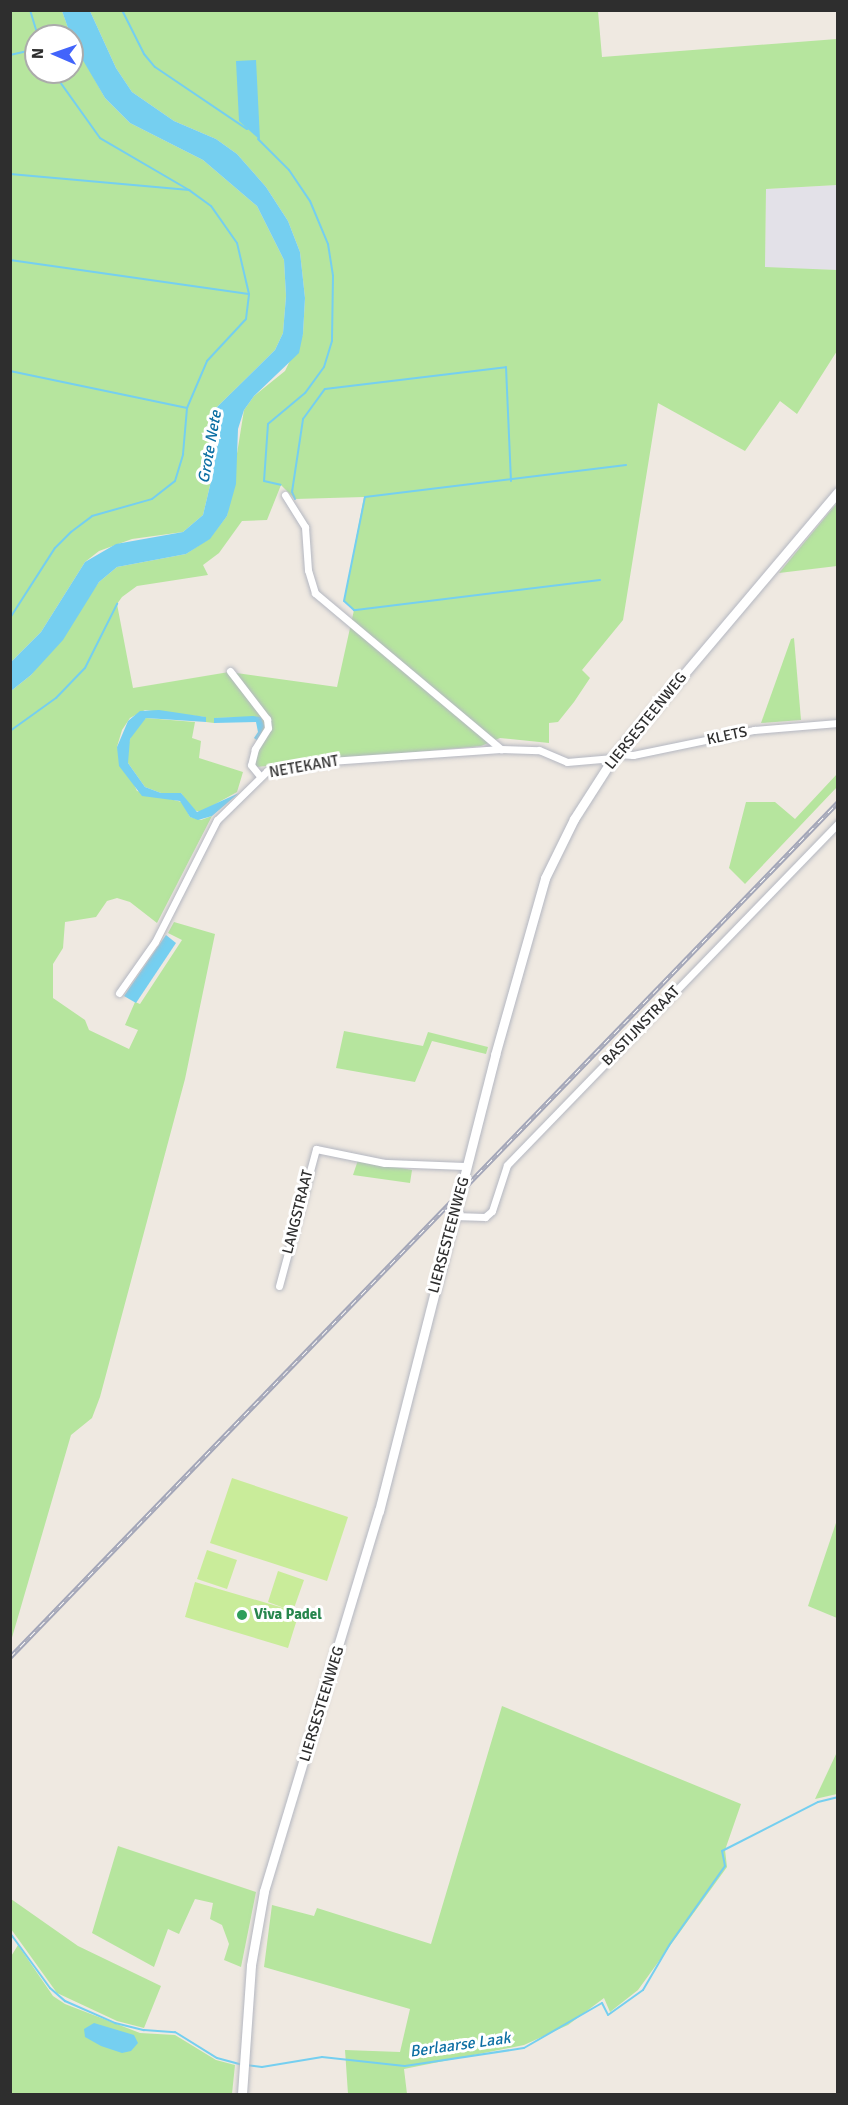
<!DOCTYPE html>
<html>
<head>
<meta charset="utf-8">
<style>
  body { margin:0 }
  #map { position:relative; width:848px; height:2105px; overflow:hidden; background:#efe9e1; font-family:Signika,sans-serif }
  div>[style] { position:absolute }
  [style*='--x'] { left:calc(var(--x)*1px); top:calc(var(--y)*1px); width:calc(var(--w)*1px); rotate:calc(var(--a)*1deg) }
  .industrial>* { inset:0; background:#e3e1e8 }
  .green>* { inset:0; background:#b6e59e }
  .pitch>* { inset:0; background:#c9ec9a }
  .water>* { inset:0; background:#75cff0 }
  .stream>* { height:2px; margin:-1px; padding:0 1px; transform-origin:1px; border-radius:1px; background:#75cff0 }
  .roads { filter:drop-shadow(0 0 2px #b4b7c1) drop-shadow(0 0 2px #b4b7c1) }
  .minor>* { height:7px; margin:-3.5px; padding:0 3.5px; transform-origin:3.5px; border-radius:3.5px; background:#fff }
  .tertiary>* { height:9px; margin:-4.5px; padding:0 4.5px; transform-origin:4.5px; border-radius:4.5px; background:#fff }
  .rail>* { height:4.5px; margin-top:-2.25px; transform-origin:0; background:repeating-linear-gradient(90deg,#fff 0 7px,#a3a6b8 0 14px); box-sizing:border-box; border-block:2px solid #a3a6b8 }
  .dots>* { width:16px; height:16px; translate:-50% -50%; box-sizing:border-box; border:3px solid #fff; border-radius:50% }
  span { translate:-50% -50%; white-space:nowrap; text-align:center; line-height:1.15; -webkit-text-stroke:6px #fff; paint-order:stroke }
  .street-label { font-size:15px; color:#2e2e2e }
  .leisure-label { font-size:15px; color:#27864d; font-weight:700 }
  .left { translate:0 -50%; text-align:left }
  .water-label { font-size:16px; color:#0d6fa3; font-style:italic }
  .frame { position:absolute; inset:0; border:12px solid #2e2e2e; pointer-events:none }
  .north { position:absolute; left:24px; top:24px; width:60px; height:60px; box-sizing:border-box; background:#fff; border:2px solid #ababab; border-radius:50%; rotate:272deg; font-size:16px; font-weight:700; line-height:24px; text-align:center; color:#2e2e2e }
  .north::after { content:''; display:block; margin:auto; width:21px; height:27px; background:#4264fb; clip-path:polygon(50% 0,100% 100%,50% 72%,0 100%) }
</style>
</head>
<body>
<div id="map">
  <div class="industrial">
    <div style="clip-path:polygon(837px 185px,837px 270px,765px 268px,766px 189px)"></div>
  </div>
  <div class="green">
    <div style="clip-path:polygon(11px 11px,62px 11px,71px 36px,36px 36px,36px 72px,72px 72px,72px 39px,105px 98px,130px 123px,203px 160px,257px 206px,284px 260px,286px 296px,283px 333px,275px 350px,216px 408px,212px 477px,203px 515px,183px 532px,132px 539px,99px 551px,85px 562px,41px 632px,11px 662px)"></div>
    <div style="clip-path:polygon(evenodd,90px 11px,598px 11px,602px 57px,837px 39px,837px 185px,766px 189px,765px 267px,837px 270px,837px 351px,797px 414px,780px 401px,745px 451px,658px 403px,623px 620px,582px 670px,590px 678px,574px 702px,558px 722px,549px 723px,549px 743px,500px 738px,481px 746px,256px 767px,254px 762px,261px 717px,214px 718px,214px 723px,206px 722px,205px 717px,145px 710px,130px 718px,122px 730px,117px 747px,137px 791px,182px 802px,190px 817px,201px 820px,212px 816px,157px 923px,130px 902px,117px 898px,107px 901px,96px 917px,65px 922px,63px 948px,53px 964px,53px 998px,85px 1020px,89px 1030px,129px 1049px,138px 1030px,125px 1025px,135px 1002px,140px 1004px,182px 940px,168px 933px,174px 922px,215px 934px,185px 1079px,100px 1397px,92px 1418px,71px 1435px,11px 1641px,11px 691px,31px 675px,99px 582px,117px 567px,186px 554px,210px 538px,227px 516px,244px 410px,254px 396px,285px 371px,303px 334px,305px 298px,300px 252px,288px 221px,266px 187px,237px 154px,216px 139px,174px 121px,132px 92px,116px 68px,90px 11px,281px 485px,295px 499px,364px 497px,344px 601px,354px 610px,337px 687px,229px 672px,133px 688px,117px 604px,122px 597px,137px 586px,208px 575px,203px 565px,219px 553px,242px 521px,267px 520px,281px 485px)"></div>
    <div style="clip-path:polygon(837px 503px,837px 566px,779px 573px)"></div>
    <div style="clip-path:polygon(794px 638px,801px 720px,761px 723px,791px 639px)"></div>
    <div style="clip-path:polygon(146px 718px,195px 722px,192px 738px,201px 741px,199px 758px,243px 772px,237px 792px,201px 812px,193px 810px,181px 793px,161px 793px,145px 787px,128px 763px,127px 749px,133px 729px)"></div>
    <div style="clip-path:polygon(837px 774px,837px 787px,745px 884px,729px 868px,746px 802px,775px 802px,795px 819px)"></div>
    <div style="clip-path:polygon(344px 1031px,423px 1046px,428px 1032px,488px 1047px,486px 1054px,432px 1041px,415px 1082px,336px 1068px)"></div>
    <div style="clip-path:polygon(358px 1160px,412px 1170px,410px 1183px,353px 1175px)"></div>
    <div style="clip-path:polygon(837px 1520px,838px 1618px,837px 1618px,808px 1606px)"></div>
    <div style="clip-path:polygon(502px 1706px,741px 1804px,725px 1850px,727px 1867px,638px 1990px,610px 2012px,604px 1998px,568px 2025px,524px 2045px,404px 2069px,407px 2094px,348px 2094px,345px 2050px,400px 2052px,410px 2009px,264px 1967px,272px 1905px,314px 1916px,317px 1908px,431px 1944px)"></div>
    <div style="clip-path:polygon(837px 1752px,837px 1794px,815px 1799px)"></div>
    <div style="clip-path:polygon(118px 1846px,256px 1892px,241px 1967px,224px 1960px,229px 1944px,222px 1925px,210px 1919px,213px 1903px,195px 1899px,179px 1934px,168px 1929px,154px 1967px,92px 1933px)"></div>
    <div style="clip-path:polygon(11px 1899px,78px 1946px,161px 1986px,144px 2028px,117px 2021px,57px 1993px,11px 1929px)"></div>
    <div style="clip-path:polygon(18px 1945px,53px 1996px,65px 2004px,140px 2033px,175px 2035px,216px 2060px,235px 2065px,232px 2094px,11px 2094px,10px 1958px)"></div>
  </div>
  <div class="pitch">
    <div style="clip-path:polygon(232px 1478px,348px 1517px,327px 1581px,210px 1543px)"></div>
    <div style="clip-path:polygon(207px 1550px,237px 1560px,227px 1589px,197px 1579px)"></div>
    <div style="clip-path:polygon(278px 1571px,304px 1580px,293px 1611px,299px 1613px,288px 1648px,185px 1617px,195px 1582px,287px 1609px,268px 1602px)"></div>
  </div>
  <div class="water">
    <div style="clip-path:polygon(62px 11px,90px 11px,116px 68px,132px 92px,174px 121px,216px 139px,237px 154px,266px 187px,288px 221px,300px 252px,305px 298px,303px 334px,299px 353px,254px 396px,244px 410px,238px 429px,236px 484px,227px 516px,210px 539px,186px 554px,117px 567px,99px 582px,63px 640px,31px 675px,11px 691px,11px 662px,41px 632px,85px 562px,116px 544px,183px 532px,203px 515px,212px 477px,216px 408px,275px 350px,283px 333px,286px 296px,284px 260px,257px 206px,203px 160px,130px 123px,105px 98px,74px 45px)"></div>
    <div style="clip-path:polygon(256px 60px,260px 140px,239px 121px,236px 61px)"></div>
    <div style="clip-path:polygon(159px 710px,206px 717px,206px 722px,146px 718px,130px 739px,128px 763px,145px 787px,161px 793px,181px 793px,197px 812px,239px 793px,212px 816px,198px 820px,190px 817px,180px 801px,142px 796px,119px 766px,117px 747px,128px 721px,140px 711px)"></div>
    <div style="clip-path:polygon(253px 716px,261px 717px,264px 726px,258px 741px,254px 738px,258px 732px,256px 722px,214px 723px,214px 718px)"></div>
    <div style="clip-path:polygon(166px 935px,176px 943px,136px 1003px,124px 996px)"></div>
    <div style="clip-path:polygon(94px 2023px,134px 2035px,138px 2043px,131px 2051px,122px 2053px,101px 2046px,85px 2037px,84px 2029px)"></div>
  </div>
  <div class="stream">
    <div style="--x:30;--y:10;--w:27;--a:73"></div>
    <div style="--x:122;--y:10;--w:49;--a:63.4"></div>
    <div style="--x:144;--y:54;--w:17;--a:50"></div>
    <div style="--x:155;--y:67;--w:111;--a:34"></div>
    <div style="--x:10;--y:55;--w:27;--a:-13"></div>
    <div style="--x:258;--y:139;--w:44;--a:45"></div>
    <div style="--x:289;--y:170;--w:37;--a:56"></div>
    <div style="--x:310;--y:201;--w:47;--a:67.3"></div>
    <div style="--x:328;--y:244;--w:32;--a:81"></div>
    <div style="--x:333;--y:276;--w:65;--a:90.9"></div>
    <div style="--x:332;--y:341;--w:27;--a:107"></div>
    <div style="--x:324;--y:367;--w:32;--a:126"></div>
    <div style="--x:305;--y:393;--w:48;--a:140"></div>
    <div style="--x:268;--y:424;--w:57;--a:94"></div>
    <div style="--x:264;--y:481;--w:17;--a:13"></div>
    <div style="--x:10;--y:174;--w:180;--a:5.1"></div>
    <div style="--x:189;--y:190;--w:103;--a:-149.7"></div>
    <div style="--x:100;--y:138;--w:81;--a:-125.5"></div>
    <div style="--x:10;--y:260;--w:241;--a:8.1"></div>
    <div style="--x:249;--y:294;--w:52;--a:-103.2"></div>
    <div style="--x:237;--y:243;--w:45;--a:-125.1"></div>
    <div style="--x:211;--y:206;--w:27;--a:-144"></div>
    <div style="--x:10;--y:371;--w:181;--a:11.8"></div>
    <div style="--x:187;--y:408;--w:51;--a:-66.9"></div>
    <div style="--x:207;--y:361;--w:57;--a:-47.1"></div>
    <div style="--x:246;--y:319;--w:25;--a:-83"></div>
    <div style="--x:295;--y:499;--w:8;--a:-113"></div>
    <div style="--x:292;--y:492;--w:74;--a:-81.4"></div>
    <div style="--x:303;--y:419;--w:37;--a:-54"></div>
    <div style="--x:325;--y:389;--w:182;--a:-6.9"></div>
    <div style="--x:506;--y:367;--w:114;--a:87.5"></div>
    <div style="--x:600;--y:580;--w:248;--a:173"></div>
    <div style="--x:354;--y:610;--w:13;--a:-138"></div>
    <div style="--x:344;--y:601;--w:106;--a:-78.6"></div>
    <div style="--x:365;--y:497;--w:263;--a:-7"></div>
    <div style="--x:10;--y:618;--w:83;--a:-57.3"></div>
    <div style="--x:55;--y:548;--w:23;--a:-45"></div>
    <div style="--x:71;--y:532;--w:26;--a:-37"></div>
    <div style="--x:92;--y:516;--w:62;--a:-15.8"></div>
    <div style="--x:152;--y:499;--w:29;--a:-38"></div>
    <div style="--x:175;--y:481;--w:28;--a:-73"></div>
    <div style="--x:183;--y:454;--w:46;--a:-85"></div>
    <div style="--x:10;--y:731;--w:57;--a:-35.7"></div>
    <div style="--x:56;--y:698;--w:42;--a:-46"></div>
    <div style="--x:85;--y:668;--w:72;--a:-63.4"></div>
    <div style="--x:10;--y:1933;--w:68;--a:54"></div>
    <div style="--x:50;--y:1988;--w:20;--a:41"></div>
    <div style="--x:65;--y:2001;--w:55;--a:23.7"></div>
    <div style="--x:115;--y:2023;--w:30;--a:14"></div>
    <div style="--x:144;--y:2030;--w:31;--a:4"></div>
    <div style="--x:175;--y:2032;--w:49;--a:31.8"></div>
    <div style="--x:217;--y:2058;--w:24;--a:15"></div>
    <div style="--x:246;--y:2065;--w:16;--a:7"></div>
    <div style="--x:262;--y:2067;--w:61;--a:-9.5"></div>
    <div style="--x:322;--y:2057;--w:83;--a:6.2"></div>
    <div style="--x:405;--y:2066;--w:120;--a:-8.6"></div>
    <div style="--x:524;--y:2048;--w:90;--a:-30"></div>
    <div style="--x:602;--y:2003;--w:13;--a:63"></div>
    <div style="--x:608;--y:2015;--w:43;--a:-35.5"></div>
    <div style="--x:643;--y:1990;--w:53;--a:-59.6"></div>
    <div style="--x:670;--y:1944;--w:95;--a:-54.8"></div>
    <div style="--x:725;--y:1866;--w:15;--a:-101"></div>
    <div style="--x:722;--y:1851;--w:108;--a:-27"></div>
    <div style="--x:818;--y:1802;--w:21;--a:-14"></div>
  </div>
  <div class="roads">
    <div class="minor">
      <div style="--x:285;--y:495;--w:38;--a:58"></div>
      <div style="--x:305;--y:527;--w:43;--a:86"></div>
      <div style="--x:308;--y:570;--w:24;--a:73"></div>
      <div style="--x:315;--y:593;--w:243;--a:40"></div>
      <div style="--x:230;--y:671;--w:61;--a:52.4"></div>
      <div style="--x:267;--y:719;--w:9;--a:84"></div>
      <div style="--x:268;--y:728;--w:25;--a:122"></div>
      <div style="--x:255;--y:749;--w:16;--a:104"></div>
      <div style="--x:251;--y:765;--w:14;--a:51"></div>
      <div style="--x:617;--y:754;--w:16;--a:4"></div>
      <div style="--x:633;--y:755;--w:124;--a:-11.7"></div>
      <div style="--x:754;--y:730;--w:84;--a:-4.8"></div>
      <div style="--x:119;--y:993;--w:62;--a:-54.8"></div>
      <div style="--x:155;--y:942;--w:137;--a:-63.1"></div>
      <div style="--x:217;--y:820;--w:70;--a:-44.4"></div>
      <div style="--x:267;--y:771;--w:64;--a:-9"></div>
      <div style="--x:330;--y:761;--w:171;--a:-4"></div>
      <div style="--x:501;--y:749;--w:38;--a:2"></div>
      <div style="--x:539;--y:750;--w:30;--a:23"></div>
      <div style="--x:567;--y:762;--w:46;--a:-5"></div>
      <div style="--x:454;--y:1216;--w:31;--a:2"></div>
      <div style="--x:485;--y:1217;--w:9;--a:-41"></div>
      <div style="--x:492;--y:1211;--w:48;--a:-71.9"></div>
      <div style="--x:507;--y:1165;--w:476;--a:-45.9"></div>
      <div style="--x:279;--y:1286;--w:142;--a:-74.9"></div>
      <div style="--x:316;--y:1149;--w:70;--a:11.5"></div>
      <div style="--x:385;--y:1163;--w:82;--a:2.1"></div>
    </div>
    <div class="tertiary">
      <div style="--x:242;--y:2094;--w:129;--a:-86"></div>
      <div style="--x:251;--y:1965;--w:75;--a:-80"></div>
      <div style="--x:264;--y:1891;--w:397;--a:-73.2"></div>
      <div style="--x:379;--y:1511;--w:471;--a:-75.7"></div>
      <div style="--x:495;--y:1055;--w:184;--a:-74.2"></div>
      <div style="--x:545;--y:878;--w:66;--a:-63.8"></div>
      <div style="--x:574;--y:819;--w:72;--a:-57.4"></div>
      <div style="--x:613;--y:758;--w:348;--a:-49.8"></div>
    </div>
  </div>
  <div class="rail">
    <div style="--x:10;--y:1657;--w:1190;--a:-45.92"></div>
  </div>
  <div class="dots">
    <div style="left:242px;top:1615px;background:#2e9e5b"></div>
  </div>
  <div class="street-label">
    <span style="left:646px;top:721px;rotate:-51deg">LIERSESTEENWEG</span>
    <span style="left:727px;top:736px;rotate:-12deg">KLETS</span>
    <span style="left:304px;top:767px;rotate:-10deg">NETEKANT</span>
    <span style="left:641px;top:1026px;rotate:-46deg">BASTIJNSTRAAT</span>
    <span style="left:298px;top:1212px;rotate:-76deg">LANGSTRAAT</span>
    <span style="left:449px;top:1235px;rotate:-75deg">LIERSESTEENWEG</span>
    <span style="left:322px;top:1704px;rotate:-73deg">LIERSESTEENWEG</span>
  </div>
  <div class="leisure-label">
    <span class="left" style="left:254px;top:1615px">Viva Padel</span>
  </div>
  <div class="water-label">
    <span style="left:210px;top:447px;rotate:-80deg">Grote Nete</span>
    <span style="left:460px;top:2045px;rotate:-8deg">Berlaarse Laak</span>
  </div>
  <div class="frame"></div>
  <div class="north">N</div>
</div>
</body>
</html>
